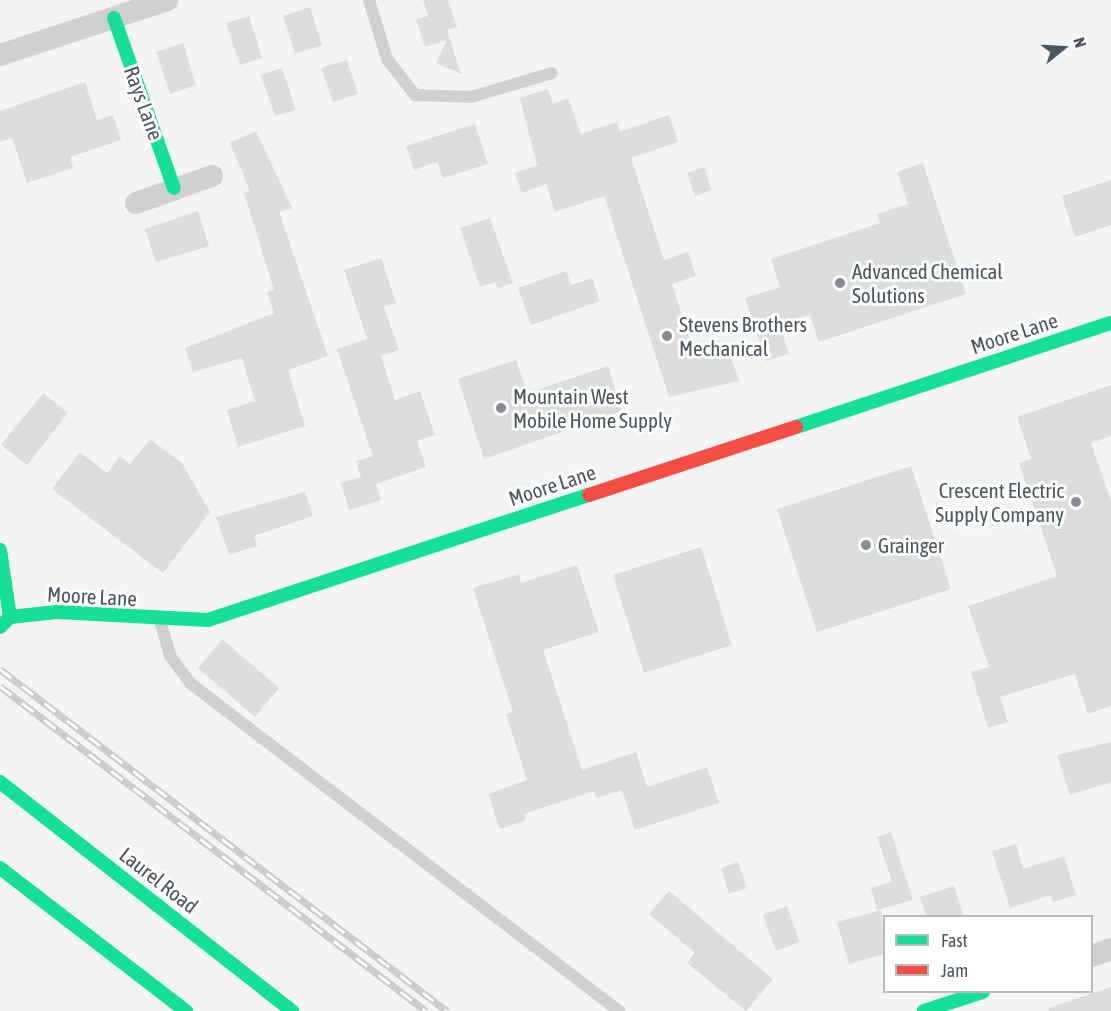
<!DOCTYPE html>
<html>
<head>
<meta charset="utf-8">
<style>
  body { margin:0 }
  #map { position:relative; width:1111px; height:1011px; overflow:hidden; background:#f4f4f4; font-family:"Asap Condensed",sans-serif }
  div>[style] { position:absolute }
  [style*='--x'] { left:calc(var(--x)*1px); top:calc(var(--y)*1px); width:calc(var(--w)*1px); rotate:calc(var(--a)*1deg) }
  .building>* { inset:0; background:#ddddde }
  .lane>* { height:12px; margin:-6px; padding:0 6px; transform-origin:6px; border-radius:6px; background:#ced0d2 }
  .street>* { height:22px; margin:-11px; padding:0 11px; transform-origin:11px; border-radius:11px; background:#ced0d2 }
  .fast>* { height:14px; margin:-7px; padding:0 7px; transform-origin:7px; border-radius:7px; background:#16e098 }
  .jam>* { height:14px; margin:-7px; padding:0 7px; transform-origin:7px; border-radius:7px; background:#f24e42 }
  .rail>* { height:7px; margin-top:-3.5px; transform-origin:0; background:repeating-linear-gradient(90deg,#fff 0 14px,#c9cacc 0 28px); box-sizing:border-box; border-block:2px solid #c9cacc }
  .dots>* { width:16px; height:16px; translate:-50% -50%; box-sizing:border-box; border:3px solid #fff; border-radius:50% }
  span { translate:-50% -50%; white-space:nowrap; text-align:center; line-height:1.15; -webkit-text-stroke:6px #fff; paint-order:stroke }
  .street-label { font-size:21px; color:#4a5661 }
  .poi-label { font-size:21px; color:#4a5661 }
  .left { translate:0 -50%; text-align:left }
  .right { translate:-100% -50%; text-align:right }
  .legend { position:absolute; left:883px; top:915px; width:210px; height:78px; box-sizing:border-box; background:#fff; border:2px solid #b7bbc0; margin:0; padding:8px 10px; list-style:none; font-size:18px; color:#4a5661 }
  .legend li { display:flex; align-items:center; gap:12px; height:30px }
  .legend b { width:30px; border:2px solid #b7bbc0 }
  .north { position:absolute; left:1033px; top:18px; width:60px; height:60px; -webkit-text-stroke:4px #fff; paint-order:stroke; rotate:72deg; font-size:16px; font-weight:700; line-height:24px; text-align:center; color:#4a5661 }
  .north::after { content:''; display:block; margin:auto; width:21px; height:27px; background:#4a5661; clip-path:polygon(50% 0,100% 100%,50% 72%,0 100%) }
</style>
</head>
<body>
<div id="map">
  <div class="building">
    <div style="clip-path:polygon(423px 0,448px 0,457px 27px,447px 30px,461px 74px,436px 63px,447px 40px,425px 47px,416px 19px,428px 16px)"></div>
    <div style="clip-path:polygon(310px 7px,322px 45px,295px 54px,283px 16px)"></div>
    <div style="clip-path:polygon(249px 16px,262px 58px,240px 65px,226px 23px)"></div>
    <div style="clip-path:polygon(183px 43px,196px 85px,170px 94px,156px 52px)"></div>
    <div style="clip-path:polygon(347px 60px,358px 94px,333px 102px,321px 68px)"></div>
    <div style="clip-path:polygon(282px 68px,296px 110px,275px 116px,261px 75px)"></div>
    <div style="clip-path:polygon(85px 82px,97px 120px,113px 115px,121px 140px,70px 157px,73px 168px,27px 183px,12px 138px,0 142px,0 111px)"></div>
    <div style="clip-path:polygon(548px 89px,553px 104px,568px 98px,581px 134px,617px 122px,620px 132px,669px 115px,678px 142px,631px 158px,664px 260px,688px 252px,696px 276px,672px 284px,696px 359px,728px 348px,739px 381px,669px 397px,604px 196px,555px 212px,546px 184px,522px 193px,515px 173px,537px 165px,520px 98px)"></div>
    <div style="clip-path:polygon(475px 124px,488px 164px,443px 178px,437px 162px,414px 170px,406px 146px)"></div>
    <div style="clip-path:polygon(256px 131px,292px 208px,279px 212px,328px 356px,288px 370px,305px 426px,238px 447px,227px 410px,255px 401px,242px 358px,193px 372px,185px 348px,274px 313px,267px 292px,274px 290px,244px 193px,250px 191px,230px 143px)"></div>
    <div style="clip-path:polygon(923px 163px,966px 294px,819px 342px,810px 315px,779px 324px,789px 354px,766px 361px,745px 298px,780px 287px,771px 259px,880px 223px,877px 214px,908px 204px,897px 172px)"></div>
    <div style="clip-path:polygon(704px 167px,712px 190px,695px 196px,687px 173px)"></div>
    <div style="clip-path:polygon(1111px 180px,1111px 225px,1075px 237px,1062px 196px)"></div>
    <div style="clip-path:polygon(198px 211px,209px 246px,156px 262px,145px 229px)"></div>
    <div style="clip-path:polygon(490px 218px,513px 283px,498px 288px,495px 282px,480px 287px,460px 228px)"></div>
    <div style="clip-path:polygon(381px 258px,396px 303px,384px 307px,399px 350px,381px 356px,395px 400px,420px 391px,435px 435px,417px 441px,426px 467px,376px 484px,381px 500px,349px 510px,341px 483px,361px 477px,356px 461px,373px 456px,337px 349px,367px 339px,344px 270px)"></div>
    <div style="clip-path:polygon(566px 271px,571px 285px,592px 278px,600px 301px,531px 325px,518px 288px)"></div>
    <div style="clip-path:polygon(516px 360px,527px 393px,608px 366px,622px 411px,484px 459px,458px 379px)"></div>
    <div style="clip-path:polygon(1111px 385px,1111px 436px,1091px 443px,1111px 501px,1111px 706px,1088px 714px,1075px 674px,1000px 697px,1008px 722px,988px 728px,971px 672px,989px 667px,968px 606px,1057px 576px,1019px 463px,1031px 459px,1017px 417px)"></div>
    <div style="clip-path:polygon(43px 393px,68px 413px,27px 465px,1px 445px)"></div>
    <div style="clip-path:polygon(150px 439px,182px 463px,210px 512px,163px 573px,52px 489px,80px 452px,107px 473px,120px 456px,130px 464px)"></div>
    <div style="clip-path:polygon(911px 466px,951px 589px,817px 632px,777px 509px)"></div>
    <div style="clip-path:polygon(305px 492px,313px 516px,254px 536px,257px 546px,229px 555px,216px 517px)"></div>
    <div style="clip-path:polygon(701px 547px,732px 645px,644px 673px,613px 575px)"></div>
    <div style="clip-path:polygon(577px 565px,599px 632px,543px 650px,582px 770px,636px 752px,647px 787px,707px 767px,719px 803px,635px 830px,622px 790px,596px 798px,594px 791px,524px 814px,526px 820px,500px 829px,488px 794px,527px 780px,506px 714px,513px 712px,473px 588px,519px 574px,521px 583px)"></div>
    <div style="clip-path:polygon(222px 639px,279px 688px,255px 717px,198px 668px)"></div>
    <div style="clip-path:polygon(1111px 742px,1111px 782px,1070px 795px,1057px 755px)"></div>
    <div style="clip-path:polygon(891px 832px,913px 900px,877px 910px,871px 888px,892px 882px,877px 837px)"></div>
    <div style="clip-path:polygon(1016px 844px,1023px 869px,1064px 856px,1076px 895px,1053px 902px,1051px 895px,1010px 908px,992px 851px)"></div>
    <div style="clip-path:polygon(738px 862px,747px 888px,729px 894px,721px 868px)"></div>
    <div style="clip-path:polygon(954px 886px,964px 916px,926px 916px,920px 897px)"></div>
    <div style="clip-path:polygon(669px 891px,773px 979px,746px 1011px,687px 963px,695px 953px,649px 914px)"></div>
    <div style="clip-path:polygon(787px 906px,800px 942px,776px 951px,763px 915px)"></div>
    <div style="clip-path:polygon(881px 910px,885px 954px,849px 964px,837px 922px)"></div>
    <div style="clip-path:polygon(1111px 987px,1111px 1011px,1049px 1011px,1049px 1008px)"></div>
  </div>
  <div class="lane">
    <div style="--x:369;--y:0;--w:62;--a:73"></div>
    <div style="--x:387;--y:59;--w:46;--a:52.1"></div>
    <div style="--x:415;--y:95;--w:56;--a:2"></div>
    <div style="--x:471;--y:97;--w:84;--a:-16.5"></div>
    <div style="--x:160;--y:620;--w:37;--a:74"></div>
    <div style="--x:170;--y:656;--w:34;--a:53"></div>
    <div style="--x:190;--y:683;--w:540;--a:37.4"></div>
  </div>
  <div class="street">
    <div style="--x:0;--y:55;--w:176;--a:-18.2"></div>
    <div style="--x:136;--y:203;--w:81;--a:-19.6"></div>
    <div style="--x:1092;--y:956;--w:20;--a:-20"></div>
  </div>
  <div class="fast">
    <div style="--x:114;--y:18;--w:180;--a:70.6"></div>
    <div style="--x:796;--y:427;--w:332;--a:-18.3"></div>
    <div style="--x:0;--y:550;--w:68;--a:81.5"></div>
    <div style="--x:0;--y:627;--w:14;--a:-45"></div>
    <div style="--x:10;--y:617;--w:47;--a:-6.1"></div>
    <div style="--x:57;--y:612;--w:151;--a:3"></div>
    <div style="--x:208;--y:620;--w:401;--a:-18.2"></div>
    <div style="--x:0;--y:782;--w:371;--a:38.1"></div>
    <div style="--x:0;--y:868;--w:235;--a:37.6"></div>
    <div style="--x:924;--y:1011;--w:62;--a:-17.9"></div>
  </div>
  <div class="jam">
    <div style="--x:589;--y:495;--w:218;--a:-18.2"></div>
  </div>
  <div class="rail">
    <div style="--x:0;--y:669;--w:563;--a:37.42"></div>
    <div style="--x:0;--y:686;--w:536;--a:37.34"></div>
  </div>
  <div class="dots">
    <div style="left:840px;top:283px;background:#868d94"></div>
    <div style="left:667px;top:336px;background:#868d94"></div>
    <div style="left:501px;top:408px;background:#868d94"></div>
    <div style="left:1076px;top:502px;background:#868d94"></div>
    <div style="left:866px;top:545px;background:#868d94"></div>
  </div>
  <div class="street-label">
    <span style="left:144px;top:103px;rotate:70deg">Rays Lane</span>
    <span style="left:1014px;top:333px;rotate:-18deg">Moore Lane</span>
    <span style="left:552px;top:485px;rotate:-18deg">Moore Lane</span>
    <span style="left:92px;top:596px;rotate:3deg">Moore Lane</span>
    <span style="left:159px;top:880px;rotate:38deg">Laurel Road</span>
  </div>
  <div class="poi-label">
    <span class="left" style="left:852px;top:283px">Advanced Chemical<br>Solutions</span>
    <span class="left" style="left:679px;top:336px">Stevens Brothers<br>Mechanical</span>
    <span class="left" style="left:513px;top:408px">Mountain West<br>Mobile Home Supply</span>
    <span class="right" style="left:1064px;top:502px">Crescent Electric<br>Supply Company</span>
    <span class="left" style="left:878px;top:545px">Grainger</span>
  </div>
  <ul class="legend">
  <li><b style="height:8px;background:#16e098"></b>Fast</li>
  <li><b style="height:8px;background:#f24e42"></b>Jam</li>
  </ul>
  <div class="north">N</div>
</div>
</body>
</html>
